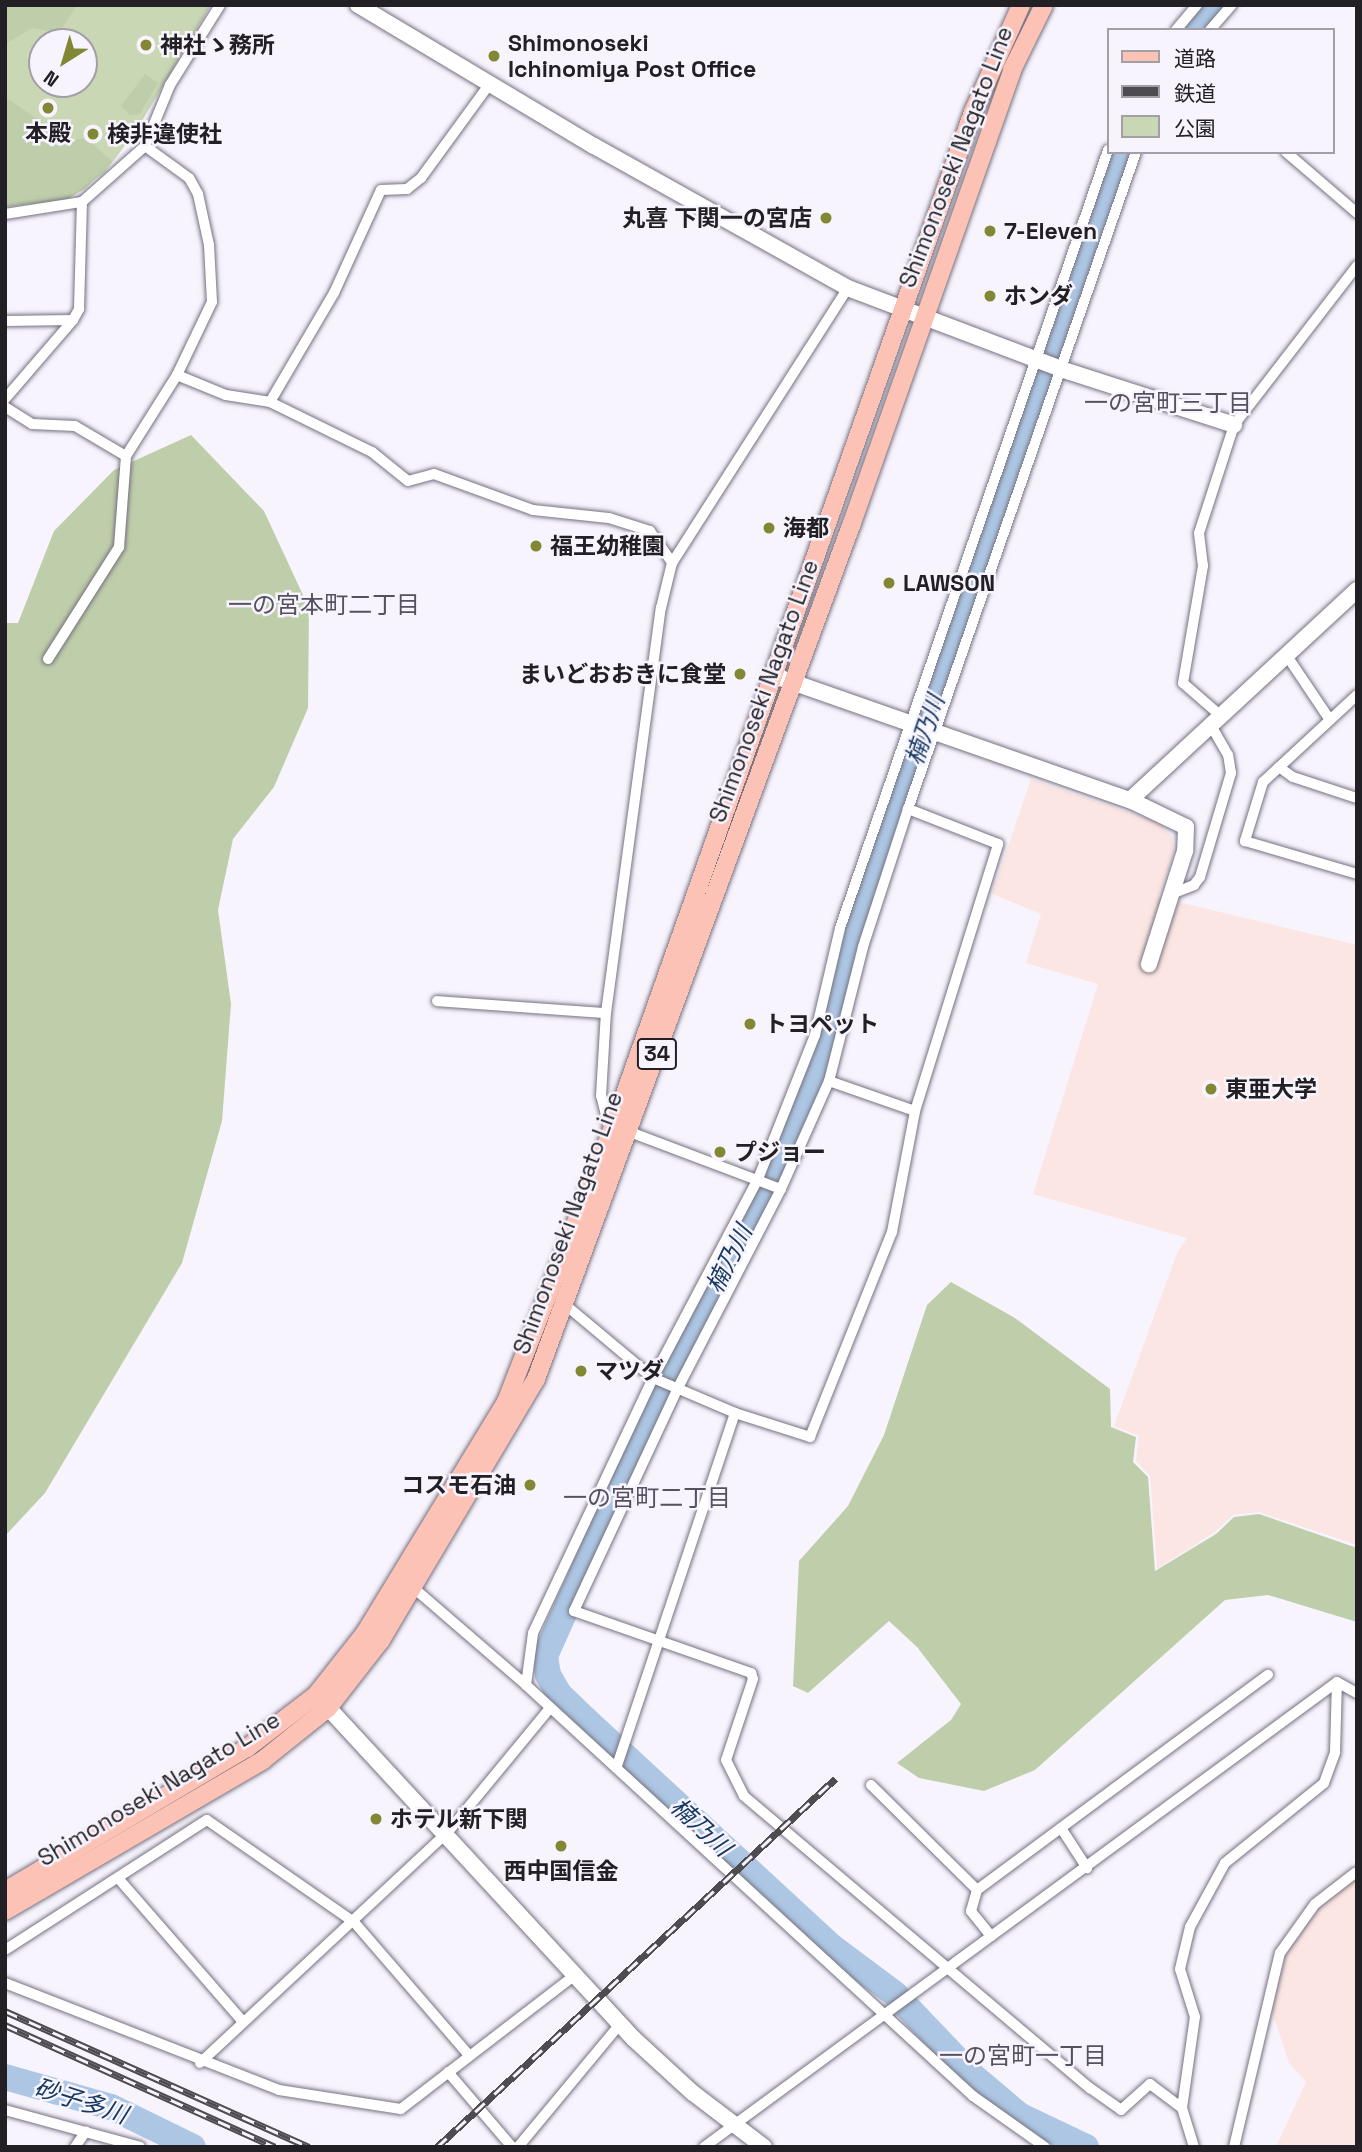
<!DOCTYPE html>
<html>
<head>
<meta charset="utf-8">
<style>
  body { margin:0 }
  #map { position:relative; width:1362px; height:2152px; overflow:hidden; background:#f7f4fe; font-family:"Space Grotesk","Noto Sans JP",sans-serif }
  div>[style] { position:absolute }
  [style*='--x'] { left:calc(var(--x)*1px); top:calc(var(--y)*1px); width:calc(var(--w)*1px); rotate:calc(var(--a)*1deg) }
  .education>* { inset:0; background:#fce6e3 }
  .green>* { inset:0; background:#c9d7b5 }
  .forest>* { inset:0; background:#bfceaa }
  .river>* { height:26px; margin:-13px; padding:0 13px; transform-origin:13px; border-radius:13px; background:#acc6e4 }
  .roads { filter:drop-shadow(0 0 2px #76717f) drop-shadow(0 0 2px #76717f) }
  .street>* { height:10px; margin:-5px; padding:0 5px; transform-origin:5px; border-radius:5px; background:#fff }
  .secondary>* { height:16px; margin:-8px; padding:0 8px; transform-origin:8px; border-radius:8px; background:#fff }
  .primary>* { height:18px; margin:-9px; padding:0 9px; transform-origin:9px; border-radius:9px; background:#fdc2b6 }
  .rail>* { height:7px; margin-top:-3.5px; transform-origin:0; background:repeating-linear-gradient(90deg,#f7f4fe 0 13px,#4e4b51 0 26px); box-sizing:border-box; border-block:2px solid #4e4b51 }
  .dots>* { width:19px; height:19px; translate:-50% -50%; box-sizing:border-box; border:4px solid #f7f4fe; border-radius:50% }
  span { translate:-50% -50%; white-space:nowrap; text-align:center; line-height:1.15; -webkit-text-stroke:5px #f7f4fe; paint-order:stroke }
  .shield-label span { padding:2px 5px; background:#f7f4fe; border:2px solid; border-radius:5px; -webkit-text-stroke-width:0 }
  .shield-label { font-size:21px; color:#222025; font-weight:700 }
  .poi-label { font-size:23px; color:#222025; font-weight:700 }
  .left { translate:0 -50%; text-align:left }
  .right { translate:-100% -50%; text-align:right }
  .street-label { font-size:23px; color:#222025 }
  .neighbourhood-label { font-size:24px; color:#56515f }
  .water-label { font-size:24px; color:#153961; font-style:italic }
  .frame { position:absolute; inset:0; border:7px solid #222025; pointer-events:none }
  .legend { position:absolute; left:1107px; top:28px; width:228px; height:126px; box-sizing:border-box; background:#f7f4fe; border:2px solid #a29fa7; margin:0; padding:9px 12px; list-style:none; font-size:21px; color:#222025 }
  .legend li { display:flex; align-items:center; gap:14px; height:35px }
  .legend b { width:35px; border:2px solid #a29fa7 }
  .north { position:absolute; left:28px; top:28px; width:70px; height:70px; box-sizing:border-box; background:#f7f4fe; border:2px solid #a29fa7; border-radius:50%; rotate:217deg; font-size:19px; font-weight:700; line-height:28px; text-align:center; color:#222025 }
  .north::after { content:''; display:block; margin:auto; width:24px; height:32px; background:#818732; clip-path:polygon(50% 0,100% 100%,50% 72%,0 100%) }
</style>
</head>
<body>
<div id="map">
  <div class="education">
    <div style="clip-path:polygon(1031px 779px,1157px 822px,1172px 836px,1174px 851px,1158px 897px,1357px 945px,1357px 1545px,1259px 1512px,1233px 1515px,1215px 1532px,1157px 1569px,1150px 1476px,1136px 1461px,1139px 1436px,1114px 1426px,1177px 1253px,1187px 1238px,1033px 1194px,1098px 984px,1026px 963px,1041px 914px,992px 894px)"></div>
    <div style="clip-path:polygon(1357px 1871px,1357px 2147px,1276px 2147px,1306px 2082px,1289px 2063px,1267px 1997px,1280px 1953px,1315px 1904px)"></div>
  </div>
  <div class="green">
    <div style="clip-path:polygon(evenodd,5px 5px,211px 5px,136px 131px,105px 172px,67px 200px,5px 207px,5px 5px,42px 42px,84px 42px,84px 84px,42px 84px,42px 42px)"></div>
  </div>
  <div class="forest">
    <div style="clip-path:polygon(5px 5px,77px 5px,59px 33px,33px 28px,5px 44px)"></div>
    <div style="clip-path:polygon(145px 74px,158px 83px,140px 114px,130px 115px,121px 106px)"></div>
    <div style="clip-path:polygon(5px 97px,68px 140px,86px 138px,112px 161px,85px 189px,67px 199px,5px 206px)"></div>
    <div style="clip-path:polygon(191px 435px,264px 511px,309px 608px,308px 708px,274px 787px,233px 839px,218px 910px,231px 1004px,222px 1121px,182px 1263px,45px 1493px,5px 1536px,5px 623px,18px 623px,54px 531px,114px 470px)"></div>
    <div style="clip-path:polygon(951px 1282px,1015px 1318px,1110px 1389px,1111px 1427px,1136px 1437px,1133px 1462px,1148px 1477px,1155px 1571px,1216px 1534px,1234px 1517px,1259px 1514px,1357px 1548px,1357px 1622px,1268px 1595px,1225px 1600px,1035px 1770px,984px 1791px,919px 1778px,897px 1763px,951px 1720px,961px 1704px,917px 1647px,889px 1621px,808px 1693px,793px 1686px,799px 1561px,848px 1506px,884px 1435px,927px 1305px)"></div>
  </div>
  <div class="river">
    <div style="--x:1193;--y:30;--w:33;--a:-49"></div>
    <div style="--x:5;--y:2077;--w:110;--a:15.8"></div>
    <div style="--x:111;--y:2107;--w:91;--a:26"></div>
    <div style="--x:1086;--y:2147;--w:74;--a:-154.5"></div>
    <div style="--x:1019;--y:2115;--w:60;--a:-139.7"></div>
    <div style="--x:973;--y:2076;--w:113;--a:-133.6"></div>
    <div style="--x:895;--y:1994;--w:79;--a:-143.3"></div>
    <div style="--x:832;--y:1947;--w:336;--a:-137.3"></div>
    <div style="--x:585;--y:1719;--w:36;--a:-136"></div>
    <div style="--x:559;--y:1694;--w:22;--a:-120"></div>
    <div style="--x:548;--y:1675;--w:19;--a:-99"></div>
    <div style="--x:545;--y:1656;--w:287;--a:-65.9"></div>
    <div style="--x:662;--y:1394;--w:331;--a:-63.7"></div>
    <div style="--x:809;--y:1097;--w:87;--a:-72"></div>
    <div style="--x:836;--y:1014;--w:51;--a:-79.8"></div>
    <div style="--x:845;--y:964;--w:858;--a:-71.16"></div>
  </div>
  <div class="roads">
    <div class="street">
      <div style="--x:1176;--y:30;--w:33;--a:-50"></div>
      <div style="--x:1210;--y:30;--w:33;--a:-49"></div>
      <div style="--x:1136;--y:152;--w:695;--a:109.14"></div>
      <div style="--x:908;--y:809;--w:145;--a:108.1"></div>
      <div style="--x:863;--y:947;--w:138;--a:104.2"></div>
      <div style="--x:829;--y:1081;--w:118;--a:114"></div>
      <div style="--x:781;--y:1189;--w:226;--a:117.4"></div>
      <div style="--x:677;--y:1390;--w:244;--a:115"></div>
      <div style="--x:574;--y:1611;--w:188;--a:19.3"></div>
      <div style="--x:751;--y:1673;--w:6;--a:72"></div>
      <div style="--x:753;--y:1679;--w:85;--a:108.4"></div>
      <div style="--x:726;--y:1760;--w:40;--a:63.4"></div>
      <div style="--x:744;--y:1796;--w:453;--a:40.2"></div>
      <div style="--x:1090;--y:2088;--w:38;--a:35"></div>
      <div style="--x:1121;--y:2110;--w:39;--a:-42"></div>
      <div style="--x:1150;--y:2084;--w:40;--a:37"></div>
      <div style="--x:1286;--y:152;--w:94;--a:40.7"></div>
      <div style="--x:5;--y:214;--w:78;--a:-8.9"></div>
      <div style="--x:82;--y:202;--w:84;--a:-41.6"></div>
      <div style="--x:145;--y:146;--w:66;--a:-67.7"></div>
      <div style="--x:170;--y:85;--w:94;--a:-58"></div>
      <div style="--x:5;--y:321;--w:68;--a:-0.8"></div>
      <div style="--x:73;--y:320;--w:13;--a:-61"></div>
      <div style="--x:79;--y:309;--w:107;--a:-88.4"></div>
      <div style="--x:177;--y:375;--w:53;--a:22.2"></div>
      <div style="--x:226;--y:395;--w:45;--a:9"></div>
      <div style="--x:270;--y:402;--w:114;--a:26.1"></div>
      <div style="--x:372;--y:452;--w:46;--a:38.9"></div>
      <div style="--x:408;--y:481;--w:27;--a:-15"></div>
      <div style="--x:434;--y:474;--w:105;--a:20"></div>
      <div style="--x:533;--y:510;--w:76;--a:6"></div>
      <div style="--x:609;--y:518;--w:43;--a:17.6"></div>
      <div style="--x:650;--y:531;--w:39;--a:55"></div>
      <div style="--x:5;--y:399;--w:104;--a:-49.3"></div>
      <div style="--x:270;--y:402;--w:126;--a:-59.6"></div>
      <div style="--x:334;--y:293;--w:113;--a:-65.5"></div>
      <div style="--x:381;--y:190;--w:26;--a:-2"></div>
      <div style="--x:407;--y:189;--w:18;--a:-38"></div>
      <div style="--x:421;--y:178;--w:119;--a:-53.9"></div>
      <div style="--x:5;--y:407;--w:32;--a:32"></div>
      <div style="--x:32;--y:424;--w:43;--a:2.7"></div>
      <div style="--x:75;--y:426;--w:59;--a:30.5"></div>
      <div style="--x:1287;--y:656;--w:77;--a:56.1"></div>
      <div style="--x:48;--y:659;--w:133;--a:-57.6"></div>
      <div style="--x:119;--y:547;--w:91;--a:-85.6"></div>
      <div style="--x:126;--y:456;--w:96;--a:-57.8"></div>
      <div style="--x:177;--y:375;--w:81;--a:-64.4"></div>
      <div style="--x:212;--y:302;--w:57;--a:-93"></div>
      <div style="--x:209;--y:245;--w:52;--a:-102.2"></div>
      <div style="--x:198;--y:194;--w:18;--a:-119"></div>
      <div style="--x:189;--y:178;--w:54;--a:-144"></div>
      <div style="--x:1357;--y:695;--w:128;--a:137.2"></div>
      <div style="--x:1263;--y:782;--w:62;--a:107"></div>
      <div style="--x:1245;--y:841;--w:117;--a:16.4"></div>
      <div style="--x:1221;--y:716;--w:50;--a:-139"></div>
      <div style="--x:1183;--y:683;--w:119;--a:-80.3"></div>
      <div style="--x:1203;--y:566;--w:33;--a:-97"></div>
      <div style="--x:1199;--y:533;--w:114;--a:-72"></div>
      <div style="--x:1234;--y:425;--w:201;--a:-52.3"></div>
      <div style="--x:1279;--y:767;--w:17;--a:36"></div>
      <div style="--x:1293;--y:777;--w:67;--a:18.2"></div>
      <div style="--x:1171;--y:894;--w:25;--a:-21"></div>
      <div style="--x:1194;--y:885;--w:10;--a:-53"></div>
      <div style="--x:1200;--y:877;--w:109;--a:-73.4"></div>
      <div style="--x:1231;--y:773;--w:18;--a:-99"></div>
      <div style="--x:1228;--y:755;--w:34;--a:-120"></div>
      <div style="--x:437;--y:1001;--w:169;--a:4.1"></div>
      <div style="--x:829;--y:1081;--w:91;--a:19.2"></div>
      <div style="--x:622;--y:1129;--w:170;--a:20.7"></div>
      <div style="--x:610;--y:1131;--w:36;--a:-104"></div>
      <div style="--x:601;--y:1096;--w:83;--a:-86.6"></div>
      <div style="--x:606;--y:1013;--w:409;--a:-82.3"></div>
      <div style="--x:661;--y:608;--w:46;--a:-76.3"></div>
      <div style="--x:672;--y:563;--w:326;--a:-57.4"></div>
      <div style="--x:562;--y:1302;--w:119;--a:39.9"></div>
      <div style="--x:653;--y:1378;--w:89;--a:23.1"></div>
      <div style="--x:735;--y:1413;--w:374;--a:108.5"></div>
      <div style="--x:735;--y:1413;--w:79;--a:17.7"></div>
      <div style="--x:810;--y:1437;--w:221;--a:-68.2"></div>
      <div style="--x:892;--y:1232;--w:123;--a:-79.2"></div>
      <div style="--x:915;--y:1111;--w:280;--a:-72.7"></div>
      <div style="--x:998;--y:844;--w:97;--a:-158.7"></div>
      <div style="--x:408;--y:1583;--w:156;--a:40.8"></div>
      <div style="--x:526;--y:1685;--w:607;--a:42.6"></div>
      <div style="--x:973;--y:2096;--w:88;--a:35.3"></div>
      <div style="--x:1337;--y:1682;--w:23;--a:29"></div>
      <div style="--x:526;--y:1685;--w:52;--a:-82.3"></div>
      <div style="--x:533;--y:1633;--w:282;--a:-64.8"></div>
      <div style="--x:653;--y:1378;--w:225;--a:-62.2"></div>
      <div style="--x:758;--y:1179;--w:155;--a:-68.4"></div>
      <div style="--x:815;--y:1035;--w:110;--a:-76.8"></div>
      <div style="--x:840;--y:928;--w:823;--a:-70.99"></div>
      <div style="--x:871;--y:1785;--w:149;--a:44.7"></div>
      <div style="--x:1061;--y:1828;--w:48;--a:57"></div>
      <div style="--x:118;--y:1878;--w:191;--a:49"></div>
      <div style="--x:991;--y:1936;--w:32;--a:-129"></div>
      <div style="--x:971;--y:1911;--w:22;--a:-74"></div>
      <div style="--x:977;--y:1890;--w:362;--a:-36.5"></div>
      <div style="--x:5;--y:1950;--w:240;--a:-32.8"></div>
      <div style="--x:207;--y:1820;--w:179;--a:34.8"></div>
      <div style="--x:354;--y:1922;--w:176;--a:49.2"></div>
      <div style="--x:5;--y:1983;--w:294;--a:21.3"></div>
      <div style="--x:279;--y:2090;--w:123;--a:8.9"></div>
      <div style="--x:401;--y:2109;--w:221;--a:-37.6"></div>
      <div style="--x:200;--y:2063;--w:338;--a:-43"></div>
      <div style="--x:447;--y:1833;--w:162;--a:-50.5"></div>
      <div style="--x:448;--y:2072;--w:99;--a:49.5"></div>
      <div style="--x:5;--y:2110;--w:140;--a:15.3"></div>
      <div style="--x:75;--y:2147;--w:19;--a:-55"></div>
      <div style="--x:518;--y:2147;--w:160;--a:-50.3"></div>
      <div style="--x:704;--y:2147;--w:785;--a:-36.3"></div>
      <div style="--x:1194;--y:2147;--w:41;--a:-107.1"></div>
      <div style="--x:1182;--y:2108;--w:92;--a:-81.9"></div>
      <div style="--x:1195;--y:2017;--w:50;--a:-107.4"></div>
      <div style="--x:1180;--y:1969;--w:43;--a:-76.6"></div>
      <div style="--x:1190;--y:1927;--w:73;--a:-61.3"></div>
      <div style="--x:1225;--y:1863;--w:127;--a:-38.9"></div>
      <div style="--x:1324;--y:1783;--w:33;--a:-70"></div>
      <div style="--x:1335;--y:1752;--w:70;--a:-88.4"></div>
      <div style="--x:1234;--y:2147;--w:199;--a:-76.7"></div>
      <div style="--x:1280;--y:1953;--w:60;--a:-54.5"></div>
      <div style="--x:1315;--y:1904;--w:51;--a:-37.8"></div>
    </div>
    <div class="secondary">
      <div style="--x:358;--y:5;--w:275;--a:30.9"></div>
      <div style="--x:594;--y:146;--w:291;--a:29.2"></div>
      <div style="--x:848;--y:288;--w:228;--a:20.8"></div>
      <div style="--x:1061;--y:369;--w:182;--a:17.9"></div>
      <div style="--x:775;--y:676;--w:376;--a:19.3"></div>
      <div style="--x:1130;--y:800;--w:309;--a:-42.8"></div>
      <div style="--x:1130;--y:800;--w:62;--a:25.7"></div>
      <div style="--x:1186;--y:827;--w:24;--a:92"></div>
      <div style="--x:1185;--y:851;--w:119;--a:107.7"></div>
      <div style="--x:321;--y:1700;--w:461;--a:47.3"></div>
      <div style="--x:634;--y:2039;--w:80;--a:42.5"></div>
      <div style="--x:693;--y:2093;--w:89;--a:37.3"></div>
    </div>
    <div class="primary">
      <div style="--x:5;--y:1891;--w:281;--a:-30.6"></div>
      <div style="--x:247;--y:1748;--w:87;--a:-37.5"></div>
      <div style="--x:316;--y:1695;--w:79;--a:-51.7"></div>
      <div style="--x:365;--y:1633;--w:271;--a:-58.6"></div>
      <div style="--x:506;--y:1402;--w:289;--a:-68.7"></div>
      <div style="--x:611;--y:1133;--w:1083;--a:-70.48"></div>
      <div style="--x:973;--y:112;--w:117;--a:-65.8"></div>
      <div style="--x:5;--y:1911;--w:299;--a:-30.3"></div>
      <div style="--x:263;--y:1760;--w:83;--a:-38.7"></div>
      <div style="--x:328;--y:1708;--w:86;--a:-52.1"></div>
      <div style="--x:381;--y:1640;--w:304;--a:-59.3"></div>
      <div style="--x:536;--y:1379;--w:912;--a:-69.74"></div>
      <div style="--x:852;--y:523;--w:480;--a:-70.5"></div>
      <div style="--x:1012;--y:70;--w:72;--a:-63.8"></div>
    </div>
  </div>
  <div class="rail">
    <div style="--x:5;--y:2011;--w:333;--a:24.1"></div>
    <div style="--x:5;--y:2025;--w:296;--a:24.3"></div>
    <div style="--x:437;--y:2147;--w:543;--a:-42.76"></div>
  </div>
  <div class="dots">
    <div style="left:146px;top:45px;background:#818732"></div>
    <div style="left:494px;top:56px;background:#818732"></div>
    <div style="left:48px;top:108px;background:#818732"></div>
    <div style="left:93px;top:134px;background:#818732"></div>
    <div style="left:826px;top:218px;background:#818732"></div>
    <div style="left:990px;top:231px;background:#818732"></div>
    <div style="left:990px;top:296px;background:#818732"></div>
    <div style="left:769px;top:528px;background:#818732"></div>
    <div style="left:536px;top:546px;background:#818732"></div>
    <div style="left:889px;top:583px;background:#818732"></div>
    <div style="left:740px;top:674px;background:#818732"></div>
    <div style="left:750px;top:1024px;background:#818732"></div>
    <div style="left:1211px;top:1089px;background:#818732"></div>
    <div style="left:720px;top:1152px;background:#818732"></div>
    <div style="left:581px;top:1371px;background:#818732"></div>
    <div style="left:530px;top:1485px;background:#818732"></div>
    <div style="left:376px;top:1819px;background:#818732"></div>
    <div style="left:561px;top:1846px;background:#818732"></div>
  </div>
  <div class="shield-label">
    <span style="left:657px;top:1054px">34</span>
  </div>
  <div class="poi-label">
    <span class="left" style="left:508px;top:56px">Shimonoseki<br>Ichinomiya Post Office</span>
    <span class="left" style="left:160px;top:45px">神社ゝ務所</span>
    <span style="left:48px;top:133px">本殿</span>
    <span class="left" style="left:107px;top:134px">検非違使社</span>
    <span class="right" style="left:812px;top:218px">丸喜 下関一の宮店</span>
    <span class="left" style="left:1004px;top:231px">7-Eleven</span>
    <span class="left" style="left:1004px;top:296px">ホンダ</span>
    <span class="left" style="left:783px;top:528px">海都</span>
    <span class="left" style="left:550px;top:546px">福王幼稚園</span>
    <span class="left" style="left:903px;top:583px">LAWSON</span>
    <span class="right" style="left:726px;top:674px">まいどおおきに食堂</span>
    <span class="left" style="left:764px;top:1024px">トヨペット</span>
    <span class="left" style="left:1225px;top:1089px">東亜大学</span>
    <span class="left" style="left:734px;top:1152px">プジョー</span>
    <span class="left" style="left:595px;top:1371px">マツダ</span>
    <span class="right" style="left:516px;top:1485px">コスモ石油</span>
    <span class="left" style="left:390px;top:1819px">ホテル新下関</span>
    <span style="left:561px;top:1871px">西中国信金</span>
  </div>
  <div class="street-label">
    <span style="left:956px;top:157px;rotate:-69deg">Shimonoseki Nagato Line</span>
    <span style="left:764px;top:691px;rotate:-70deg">Shimonoseki Nagato Line</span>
    <span style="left:568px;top:1223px;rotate:-70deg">Shimonoseki Nagato Line</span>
    <span style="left:159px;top:1789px;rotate:-31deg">Shimonoseki Nagato Line</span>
  </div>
  <div class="neighbourhood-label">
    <span style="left:1168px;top:403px">一の宮町三丁目</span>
    <span style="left:324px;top:605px">一の宮本町二丁目</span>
    <span style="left:647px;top:1498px">一の宮町二丁目</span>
    <span style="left:1023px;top:2056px">一の宮町一丁目</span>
  </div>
  <div class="water-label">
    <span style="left:925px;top:730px;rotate:-71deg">楠乃川</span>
    <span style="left:729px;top:1259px;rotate:-64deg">楠乃川</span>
    <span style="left:701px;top:1827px;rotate:43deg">楠乃川</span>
    <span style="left:81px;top:2101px;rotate:18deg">砂子多川</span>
  </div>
  <div class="frame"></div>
  <ul class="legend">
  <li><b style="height:9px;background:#fdc2b6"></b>道路</li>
  <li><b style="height:9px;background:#4e4b51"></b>鉄道</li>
  <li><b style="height:19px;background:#c9d7b5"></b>公園</li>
  </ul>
  <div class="north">N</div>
</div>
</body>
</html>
